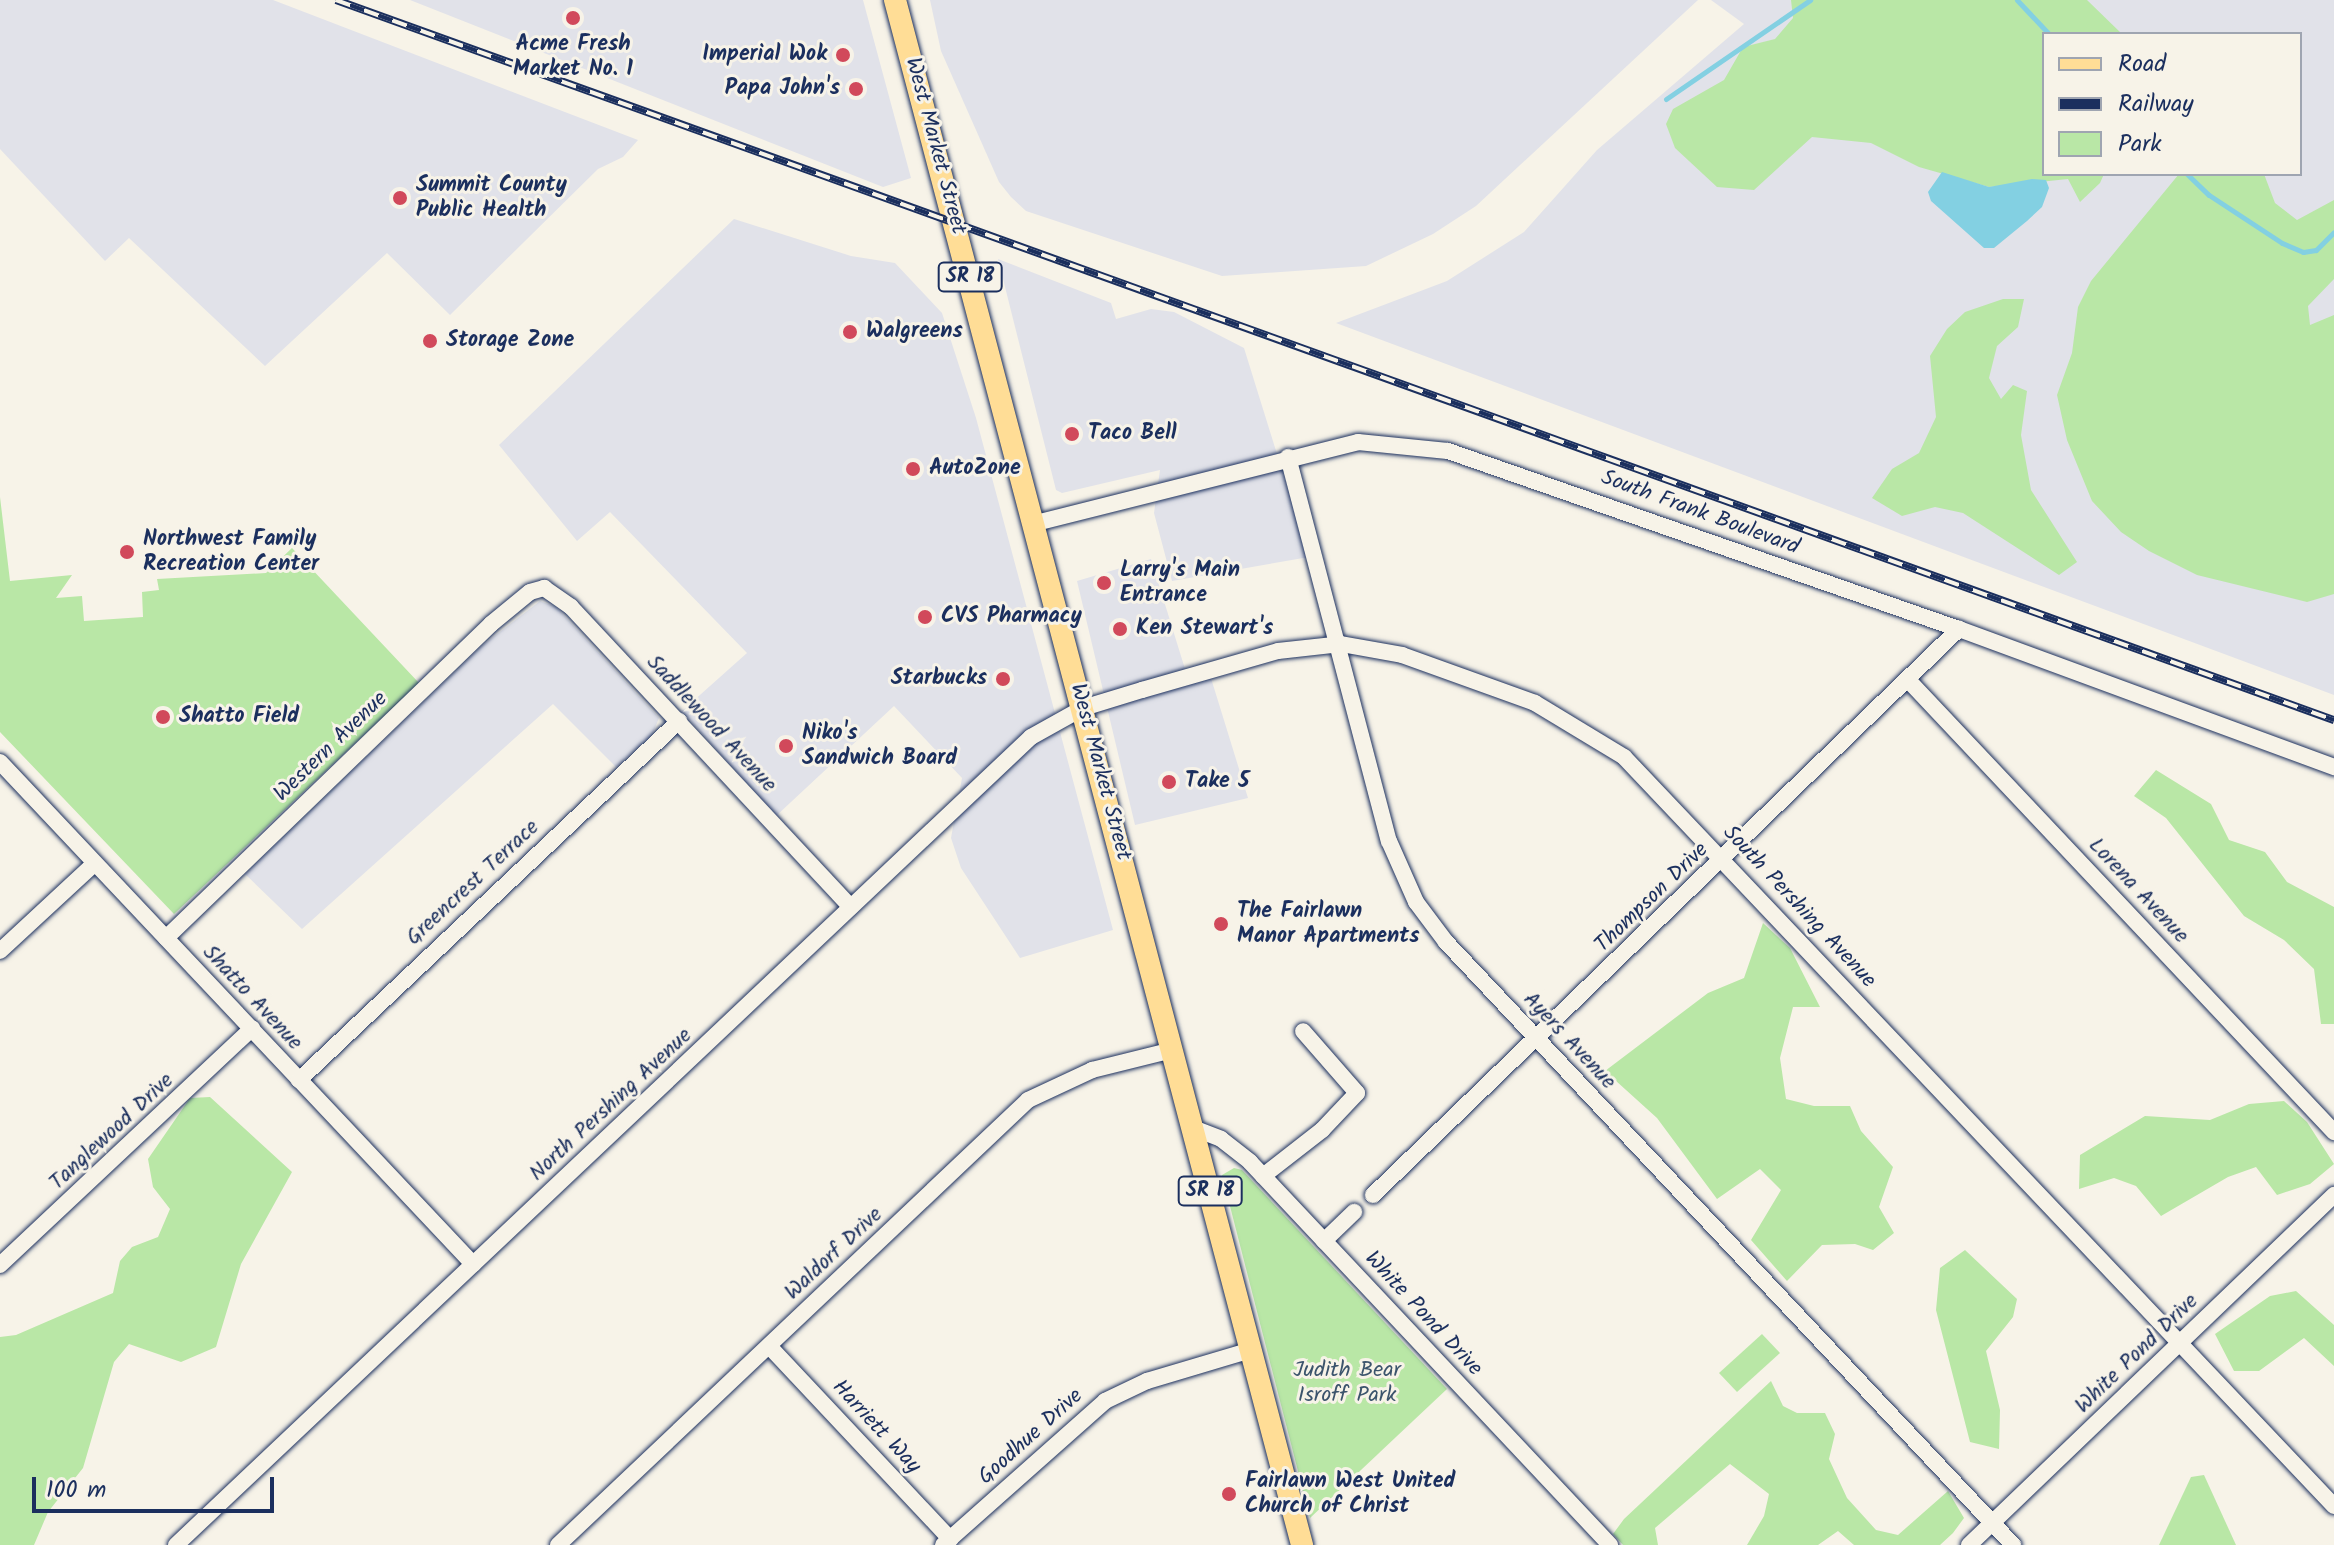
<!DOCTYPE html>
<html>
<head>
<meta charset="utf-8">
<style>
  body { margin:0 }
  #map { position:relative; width:2334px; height:1545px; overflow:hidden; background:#f7f3e8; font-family:Kalam,sans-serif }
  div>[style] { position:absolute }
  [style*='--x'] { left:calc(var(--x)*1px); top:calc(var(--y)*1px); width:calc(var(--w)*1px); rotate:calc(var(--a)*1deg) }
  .built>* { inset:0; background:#e1e2e9 }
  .green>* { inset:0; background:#b9e7a6 }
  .water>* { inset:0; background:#83d0e2 }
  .stream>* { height:5px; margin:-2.5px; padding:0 2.5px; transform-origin:2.5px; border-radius:2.5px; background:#83d0e2 }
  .roads { filter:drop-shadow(0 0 2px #1b2f5e) drop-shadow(0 0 2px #1b2f5e) }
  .minor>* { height:16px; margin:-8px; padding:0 8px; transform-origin:8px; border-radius:8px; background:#f7f3e8 }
  .major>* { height:22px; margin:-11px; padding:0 11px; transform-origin:11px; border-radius:11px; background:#ffdd96 }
  .rail>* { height:8px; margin-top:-4px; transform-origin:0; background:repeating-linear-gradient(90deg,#f7f3e8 0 15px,#1b2f5e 0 30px); box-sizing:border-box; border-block:2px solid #1b2f5e }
  .dots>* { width:22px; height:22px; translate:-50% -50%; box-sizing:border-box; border:4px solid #f7f3e8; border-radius:50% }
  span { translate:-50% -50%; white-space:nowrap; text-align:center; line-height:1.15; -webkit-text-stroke:6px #f7f3e8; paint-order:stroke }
  .shield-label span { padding:2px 6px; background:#f7f3e8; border:2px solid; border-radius:6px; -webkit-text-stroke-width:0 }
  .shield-label { font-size:20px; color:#1b2f5e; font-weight:700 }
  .poi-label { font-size:22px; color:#1b2f5e; font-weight:700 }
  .right { translate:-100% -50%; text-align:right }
  .left { translate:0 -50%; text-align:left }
  .street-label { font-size:22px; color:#1b2f5e }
  .park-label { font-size:22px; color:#3b546c }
  .legend { position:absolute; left:2042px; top:32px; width:260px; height:144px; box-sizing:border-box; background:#f7f3e8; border:2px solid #9fa5b1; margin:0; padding:10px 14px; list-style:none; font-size:24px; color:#1b2f5e }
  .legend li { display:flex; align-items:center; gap:16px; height:40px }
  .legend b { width:40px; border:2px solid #9fa5b1 }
  .scale { position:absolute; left:32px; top:1477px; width:242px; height:36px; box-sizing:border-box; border:4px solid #1b2f5e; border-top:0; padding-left:10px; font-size:24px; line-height:28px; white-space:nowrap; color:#1b2f5e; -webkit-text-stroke:6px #f7f3e8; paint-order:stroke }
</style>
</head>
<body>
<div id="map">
  <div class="built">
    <div style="clip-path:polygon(0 0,273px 0,638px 140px,623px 157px,598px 169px,450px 315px,387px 253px,265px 366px,129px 238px,105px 261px,0 149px)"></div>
    <div style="clip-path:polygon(410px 0,863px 0,911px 178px,883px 187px)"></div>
    <div style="clip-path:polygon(930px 0,1698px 0,1476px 206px,1433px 234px,1366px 266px,1222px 276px,1026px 211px,1011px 197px,999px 182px,941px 51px)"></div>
    <div style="clip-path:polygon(evenodd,1711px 0,2334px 0,2334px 695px,1336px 323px,1447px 281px,1524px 232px,1597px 150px,1744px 24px,1711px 0,2044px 34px,2300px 34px,2300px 174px,2044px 174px,2044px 34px)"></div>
    <div style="clip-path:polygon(734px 219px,851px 256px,895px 263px,942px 313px,976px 418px,1113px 930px,1020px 958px,961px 868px,951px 838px,962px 778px,894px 706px,776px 816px,682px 711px,747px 653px,610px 512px,577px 541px,499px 445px)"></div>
    <div style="clip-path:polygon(998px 259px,1111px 303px,1116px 319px,1151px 309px,1174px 312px,1244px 348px,1309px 557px,1172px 581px,1154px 513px,1160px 470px,1062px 493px,1056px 490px)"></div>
    <div style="clip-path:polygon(1151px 559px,1185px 669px,1206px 662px,1248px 798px,1135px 825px,1077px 581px)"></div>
    <div style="clip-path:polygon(540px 601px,556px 607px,659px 718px,652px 735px,616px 767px,553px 704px,302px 929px,245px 874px,483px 645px)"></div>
  </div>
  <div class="green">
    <div style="clip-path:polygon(1791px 0,2087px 0,2122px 34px,2044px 34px,2044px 174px,2104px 174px,2100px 183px,2080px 202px,2068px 179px,1989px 187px,1919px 167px,1871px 143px,1812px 137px,1754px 190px,1717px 187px,1675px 148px,1666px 124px,1673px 109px,1724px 80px,1743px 47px,1775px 39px,1793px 18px)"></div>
    <div style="clip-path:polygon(2179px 174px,2264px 174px,2275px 203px,2297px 220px,2334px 200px,2334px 279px,2308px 306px,2310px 325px,2334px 315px,2334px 594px,2307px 602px,2197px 575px,2149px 551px,2121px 532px,2092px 501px,2067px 440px,2057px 395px,2072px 353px,2078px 307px,2091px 281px)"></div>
    <div style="clip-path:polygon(2003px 299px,2024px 299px,2018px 327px,1997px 346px,1989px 378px,2001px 399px,2013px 385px,2027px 391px,2021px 435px,2031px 490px,2077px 562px,2059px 575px,1963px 513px,1935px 507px,1902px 516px,1872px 498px,1892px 469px,1919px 453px,1936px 417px,1930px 356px,1947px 329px,1965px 312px)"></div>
    <div style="clip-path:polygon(0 497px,10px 581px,72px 575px,56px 598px,82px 596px,84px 621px,143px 617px,142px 592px,159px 590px,157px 579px,266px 573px,292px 548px,419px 683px,174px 914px,0 732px)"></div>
    <div style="clip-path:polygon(2156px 770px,2211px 804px,2229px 840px,2265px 852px,2287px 882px,2334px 907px,2334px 1024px,2321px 1024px,2314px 969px,2284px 940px,2244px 916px,2166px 818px,2134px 796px)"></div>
    <div style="clip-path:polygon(1763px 923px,1790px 948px,1820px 1007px,1793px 1007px,1780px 1058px,1786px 1099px,1814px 1106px,1850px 1106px,1861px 1131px,1893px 1167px,1879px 1207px,1894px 1233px,1873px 1250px,1855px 1244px,1822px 1245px,1787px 1281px,1751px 1240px,1781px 1190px,1760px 1169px,1717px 1199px,1657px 1118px,1605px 1071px,1708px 993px,1744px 978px)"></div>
    <div style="clip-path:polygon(210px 1097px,292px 1172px,241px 1264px,216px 1347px,181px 1362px,129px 1344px,114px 1362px,83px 1468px,48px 1512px,34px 1545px,0 1545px,0 1337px,16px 1335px,113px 1293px,120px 1261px,132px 1247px,158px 1237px,170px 1209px,153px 1187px,148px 1159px,190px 1098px)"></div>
    <div style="clip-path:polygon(2284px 1101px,2307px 1122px,2334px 1164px,2310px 1184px,2277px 1195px,2256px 1167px,2228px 1177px,2161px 1216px,2136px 1186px,2114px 1178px,2079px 1189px,2080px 1155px,2145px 1116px,2210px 1120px,2249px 1104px)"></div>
    <div style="clip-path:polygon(1234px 1168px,1242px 1170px,1447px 1389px,1310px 1518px,1222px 1175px)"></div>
    <div style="clip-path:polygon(1965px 1250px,2017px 1299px,2013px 1317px,1986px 1351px,2000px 1410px,1999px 1449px,1970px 1442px,1936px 1310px,1940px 1268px)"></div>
    <div style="clip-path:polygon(2296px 1291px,2334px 1325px,2334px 1366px,2304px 1338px,2259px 1371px,2234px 1371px,2215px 1334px,2270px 1296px)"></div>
    <div style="clip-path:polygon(1762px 1334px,1780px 1353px,1737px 1392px,1719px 1373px)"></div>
    <div style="clip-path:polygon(1771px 1381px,1783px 1406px,1797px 1413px,1825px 1413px,1835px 1434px,1829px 1459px,1847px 1498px,1876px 1530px,1898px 1535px,1948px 1491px,1964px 1518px,1953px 1533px,1940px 1545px,1854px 1545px,1838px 1531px,1818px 1545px,1747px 1545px,1764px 1516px,1769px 1494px,1730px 1464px,1655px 1528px,1658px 1545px,1623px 1545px,1613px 1534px,1624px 1519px)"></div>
    <div style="clip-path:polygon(2204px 1475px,2236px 1545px,2159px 1545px,2191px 1477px)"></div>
  </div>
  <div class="water">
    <div style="clip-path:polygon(1942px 172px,1989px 187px,2032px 179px,2046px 180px,2049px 188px,2042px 207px,2027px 221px,1994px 248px,1984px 248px,1931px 201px,1928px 192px)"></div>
  </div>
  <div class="stream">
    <div style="--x:2017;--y:0;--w:47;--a:46.7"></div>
    <div style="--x:1666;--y:99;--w:175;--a:-34.5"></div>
    <div style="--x:2187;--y:174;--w:30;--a:44"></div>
    <div style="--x:2209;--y:195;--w:87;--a:33.3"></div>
    <div style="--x:2282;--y:243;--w:23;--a:23"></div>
    <div style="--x:2303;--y:252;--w:13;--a:-9"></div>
    <div style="--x:2316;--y:250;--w:25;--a:-45"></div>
  </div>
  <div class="roads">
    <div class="minor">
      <div style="--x:1288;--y:457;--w:397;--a:75.3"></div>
      <div style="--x:1389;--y:841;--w:67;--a:66.1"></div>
      <div style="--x:1416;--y:902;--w:50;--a:53.1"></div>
      <div style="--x:1446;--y:942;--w:828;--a:46.76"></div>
      <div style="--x:1036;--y:523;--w:332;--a:-14.1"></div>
      <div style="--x:1358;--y:442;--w:90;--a:5.7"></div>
      <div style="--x:1448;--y:451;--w:541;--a:19.21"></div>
      <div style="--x:1959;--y:629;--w:400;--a:20.2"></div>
      <div style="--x:1909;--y:681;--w:620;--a:46.7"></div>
      <div style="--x:0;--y:762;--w:690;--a:46.7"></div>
      <div style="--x:166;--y:938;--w:452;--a:-44"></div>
      <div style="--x:491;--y:624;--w:50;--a:-39.4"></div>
      <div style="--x:530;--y:592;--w:15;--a:-16"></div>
      <div style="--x:544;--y:588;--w:33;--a:35"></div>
      <div style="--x:571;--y:607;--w:410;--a:47"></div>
      <div style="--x:0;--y:951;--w:129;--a:-42.8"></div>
      <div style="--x:299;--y:1080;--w:523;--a:-43.37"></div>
      <div style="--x:1193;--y:1128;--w:30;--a:21"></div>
      <div style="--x:1221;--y:1139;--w:37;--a:38"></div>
      <div style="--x:1250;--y:1162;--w:526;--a:46.77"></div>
      <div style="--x:1263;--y:1176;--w:75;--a:-37.9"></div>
      <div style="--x:1322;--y:1130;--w:51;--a:-46.6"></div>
      <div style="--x:1357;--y:1093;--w:82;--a:-131.1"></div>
      <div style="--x:1373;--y:1195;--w:815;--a:-44.01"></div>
      <div style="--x:1324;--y:1241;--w:42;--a:-44"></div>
      <div style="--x:0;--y:1265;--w:346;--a:-43.2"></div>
      <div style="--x:769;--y:1346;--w:265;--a:46.8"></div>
      <div style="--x:176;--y:1545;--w:1176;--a:-43.38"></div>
      <div style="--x:1031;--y:737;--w:60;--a:-29.1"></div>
      <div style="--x:1083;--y:708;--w:62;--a:-17"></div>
      <div style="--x:1142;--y:690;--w:141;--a:-16"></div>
      <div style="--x:1278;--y:651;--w:63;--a:-6.3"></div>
      <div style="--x:1341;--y:644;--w:62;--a:10.2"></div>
      <div style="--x:1402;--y:655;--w:141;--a:19.8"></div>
      <div style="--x:1535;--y:703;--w:104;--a:31.2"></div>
      <div style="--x:1624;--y:757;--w:1032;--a:46.53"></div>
      <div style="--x:558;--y:1545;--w:647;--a:-43.43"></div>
      <div style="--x:1028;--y:1100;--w:71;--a:-25.1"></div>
      <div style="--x:1092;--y:1070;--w:82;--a:-14"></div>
      <div style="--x:943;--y:1545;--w:217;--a:-41.6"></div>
      <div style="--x:1105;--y:1401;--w:47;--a:-25.5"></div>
      <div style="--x:1147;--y:1381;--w:109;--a:-16.6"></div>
      <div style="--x:1969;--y:1545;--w:506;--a:-43.8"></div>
    </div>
    <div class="major">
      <div style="--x:895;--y:0;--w:1598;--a:75.24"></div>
    </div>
  </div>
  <div class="rail">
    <div style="--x:336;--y:0;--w:2124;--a:19.82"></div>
  </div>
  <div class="dots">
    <div style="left:573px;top:18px;background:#d1495b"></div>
    <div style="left:843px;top:55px;background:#d1495b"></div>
    <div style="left:856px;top:89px;background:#d1495b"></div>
    <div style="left:400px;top:198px;background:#d1495b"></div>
    <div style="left:850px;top:332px;background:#d1495b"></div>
    <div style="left:430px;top:341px;background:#d1495b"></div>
    <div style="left:1072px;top:434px;background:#d1495b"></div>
    <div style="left:913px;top:469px;background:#d1495b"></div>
    <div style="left:127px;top:552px;background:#d1495b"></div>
    <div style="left:1104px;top:583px;background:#d1495b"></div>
    <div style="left:925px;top:617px;background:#d1495b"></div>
    <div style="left:1120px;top:629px;background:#d1495b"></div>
    <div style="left:1003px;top:679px;background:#d1495b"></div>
    <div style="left:163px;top:717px;background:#d1495b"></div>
    <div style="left:786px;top:746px;background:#d1495b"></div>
    <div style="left:1169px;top:782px;background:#d1495b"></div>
    <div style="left:1221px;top:924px;background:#d1495b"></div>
    <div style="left:1229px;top:1494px;background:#d1495b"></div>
  </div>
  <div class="shield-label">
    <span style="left:970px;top:277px">SR 18</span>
    <span style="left:1210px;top:1191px">SR 18</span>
  </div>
  <div class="poi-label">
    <span style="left:573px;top:57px">Acme Fresh<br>Market No. 1</span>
    <span class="right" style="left:827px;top:55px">Imperial Wok</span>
    <span class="right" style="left:840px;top:89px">Papa John's</span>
    <span class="left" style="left:416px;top:198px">Summit County<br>Public Health</span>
    <span class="left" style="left:866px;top:332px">Walgreens</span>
    <span class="left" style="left:446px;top:341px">Storage Zone</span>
    <span class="left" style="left:1088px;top:434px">Taco Bell</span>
    <span class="left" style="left:929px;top:469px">AutoZone</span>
    <span class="left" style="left:143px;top:552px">Northwest Family<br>Recreation Center</span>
    <span class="left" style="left:1120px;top:583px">Larry's Main<br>Entrance</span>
    <span class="left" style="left:941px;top:617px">CVS Pharmacy</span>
    <span class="left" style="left:1136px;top:629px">Ken Stewart's</span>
    <span class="right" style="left:987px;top:679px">Starbucks</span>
    <span class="left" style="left:179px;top:717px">Shatto Field</span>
    <span class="left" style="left:802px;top:746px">Niko's<br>Sandwich Board</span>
    <span class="left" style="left:1185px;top:782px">Take 5</span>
    <span class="left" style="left:1237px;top:924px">The Fairlawn<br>Manor Apartments</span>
    <span class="left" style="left:1245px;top:1494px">Fairlawn West United<br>Church of Christ</span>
  </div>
  <div class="street-label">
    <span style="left:935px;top:146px;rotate:75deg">West Market Street</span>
    <span style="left:1700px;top:513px;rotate:20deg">South Frank Boulevard</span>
    <span style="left:711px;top:724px;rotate:47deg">Saddlewood Avenue</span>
    <span style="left:331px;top:747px;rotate:-44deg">Western Avenue</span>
    <span style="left:1100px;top:772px;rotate:75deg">West Market Street</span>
    <span style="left:473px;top:883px;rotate:-43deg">Greencrest Terrace</span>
    <span style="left:2138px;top:891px;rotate:47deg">Lorena Avenue</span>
    <span style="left:1652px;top:898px;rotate:-44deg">Thompson Drive</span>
    <span style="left:1799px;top:907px;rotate:47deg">South Pershing Avenue</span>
    <span style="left:252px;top:998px;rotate:47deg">Shatto Avenue</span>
    <span style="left:1569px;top:1041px;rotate:47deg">Ayers Avenue</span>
    <span style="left:611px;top:1105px;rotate:-43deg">North Pershing Avenue</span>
    <span style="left:112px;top:1132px;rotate:-43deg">Tanglewood Drive</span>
    <span style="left:834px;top:1254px;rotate:-43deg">Waldorf Drive</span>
    <span style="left:1423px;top:1314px;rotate:47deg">White Pond Drive</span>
    <span style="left:2137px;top:1354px;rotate:-44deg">White Pond Drive</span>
    <span style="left:876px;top:1427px;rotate:47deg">Harriett Way</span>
    <span style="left:1031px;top:1437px;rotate:-42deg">Goodhue Drive</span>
  </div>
  <div class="park-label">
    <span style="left:1347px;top:1383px">Judith Bear<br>Isroff Park</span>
  </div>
  <ul class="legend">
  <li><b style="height:10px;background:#ffdd96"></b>Road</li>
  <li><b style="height:10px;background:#1b2f5e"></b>Railway</li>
  <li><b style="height:22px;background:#b9e7a6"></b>Park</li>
  </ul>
  <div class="scale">100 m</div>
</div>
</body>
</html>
